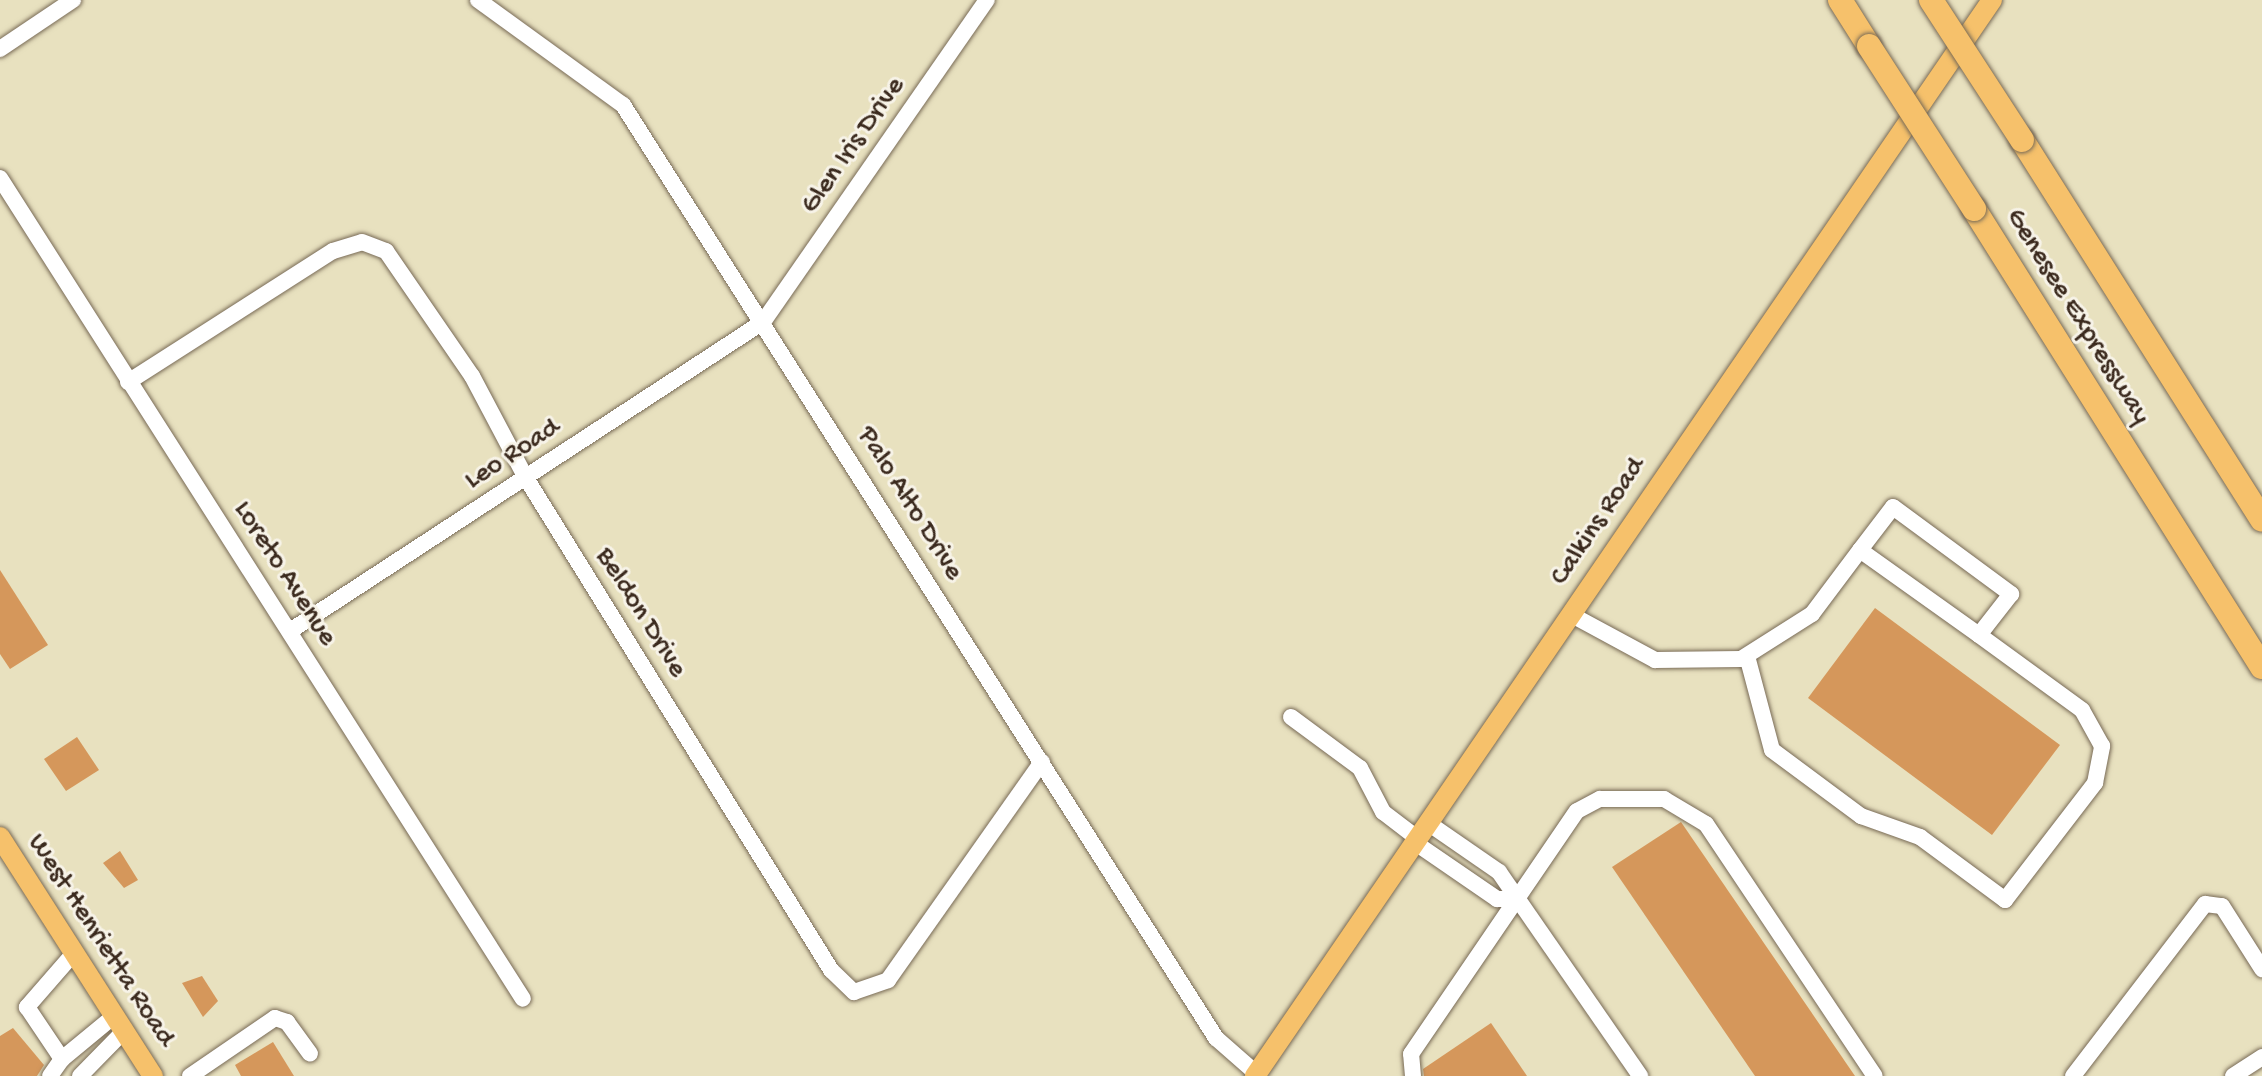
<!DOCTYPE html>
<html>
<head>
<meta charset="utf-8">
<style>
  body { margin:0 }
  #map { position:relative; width:2262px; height:1076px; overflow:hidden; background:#e8e1bf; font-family:"Gochi Hand",sans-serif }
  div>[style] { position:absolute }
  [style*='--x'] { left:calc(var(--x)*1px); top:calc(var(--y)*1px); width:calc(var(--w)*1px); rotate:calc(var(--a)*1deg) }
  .building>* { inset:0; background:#d5975b }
  .roads { filter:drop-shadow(0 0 2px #786a56) drop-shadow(0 0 2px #786a56) }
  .minor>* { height:16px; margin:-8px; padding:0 8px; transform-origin:8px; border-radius:8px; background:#fff }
  .major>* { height:20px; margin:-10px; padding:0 10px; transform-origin:10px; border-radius:10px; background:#f6c16b }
  .highway>* { height:24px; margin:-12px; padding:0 12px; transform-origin:12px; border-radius:12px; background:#f6c16b }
  .bridges { filter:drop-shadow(0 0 2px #786a56) drop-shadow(0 0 2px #786a56) }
  .highway-bridge>* { height:24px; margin:-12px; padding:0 12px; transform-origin:12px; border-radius:12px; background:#f6c16b }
  span { translate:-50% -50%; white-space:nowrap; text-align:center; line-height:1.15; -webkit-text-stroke:6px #f7f3e8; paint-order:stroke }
  .street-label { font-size:28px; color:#3b2a1e }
</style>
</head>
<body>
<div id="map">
  <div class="building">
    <div style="clip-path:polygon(0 570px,48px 645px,10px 669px,0 654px)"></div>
    <div style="clip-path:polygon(1875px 608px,2060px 745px,1992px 835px,1808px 698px)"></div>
    <div style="clip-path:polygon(77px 737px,99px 770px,66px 791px,44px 759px)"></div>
    <div style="clip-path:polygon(1681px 822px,1855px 1076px,1755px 1076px,1612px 867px)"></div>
    <div style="clip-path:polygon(120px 851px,138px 880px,124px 888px,103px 863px)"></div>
    <div style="clip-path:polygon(202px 976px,218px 1001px,203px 1017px,182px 983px)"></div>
    <div style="clip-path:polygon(1491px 1023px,1527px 1076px,1424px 1076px,1423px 1069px)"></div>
    <div style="clip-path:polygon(13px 1028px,44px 1065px,37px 1076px,0 1076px,0 1036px)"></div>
    <div style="clip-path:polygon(273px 1042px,294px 1076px,241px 1076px,235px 1065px)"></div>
  </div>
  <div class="roads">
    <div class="minor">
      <div style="--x:478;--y:0;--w:179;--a:35.9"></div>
      <div style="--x:623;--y:105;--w:1106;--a:57.56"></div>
      <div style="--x:1216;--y:1038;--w:53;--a:41.2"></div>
      <div style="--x:0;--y:49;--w:88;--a:-33.9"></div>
      <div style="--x:0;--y:178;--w:973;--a:57.5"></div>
      <div style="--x:128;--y:382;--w:243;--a:-32.6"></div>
      <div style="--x:333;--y:251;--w:30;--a:-17"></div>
      <div style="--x:362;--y:242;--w:26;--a:21"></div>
      <div style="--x:386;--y:251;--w:152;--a:55.5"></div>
      <div style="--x:472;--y:376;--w:115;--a:62.1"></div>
      <div style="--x:526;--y:478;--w:579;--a:58.2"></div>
      <div style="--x:831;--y:970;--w:32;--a:44"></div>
      <div style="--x:854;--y:992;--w:36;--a:-19"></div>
      <div style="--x:888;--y:980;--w:267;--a:-54.8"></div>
      <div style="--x:1570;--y:614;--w:97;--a:28.4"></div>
      <div style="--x:1655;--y:660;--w:86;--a:-0.7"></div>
      <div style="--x:1741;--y:659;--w:84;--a:-32.4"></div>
      <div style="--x:1812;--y:614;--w:80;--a:-53.1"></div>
      <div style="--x:1860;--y:550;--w:54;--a:-52.5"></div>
      <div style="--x:1893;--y:507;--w:147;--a:36.4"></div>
      <div style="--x:2011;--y:594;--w:52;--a:128"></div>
      <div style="--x:1979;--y:635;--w:146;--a:-144.5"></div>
      <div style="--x:290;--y:631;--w:565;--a:-33.16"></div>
      <div style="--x:763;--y:322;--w:392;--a:-55.2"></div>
      <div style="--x:1747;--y:656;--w:97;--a:75.1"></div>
      <div style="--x:1772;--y:750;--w:111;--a:36.6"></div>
      <div style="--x:1861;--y:816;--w:63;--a:19.6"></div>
      <div style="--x:1920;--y:837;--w:106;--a:36.5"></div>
      <div style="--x:2005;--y:900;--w:148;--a:-52.4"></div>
      <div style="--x:2095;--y:783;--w:38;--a:-79"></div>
      <div style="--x:2102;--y:746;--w:41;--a:-119.1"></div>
      <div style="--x:2082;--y:710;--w:127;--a:-143.9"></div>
      <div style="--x:1291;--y:717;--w:86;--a:36.5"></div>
      <div style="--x:1360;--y:768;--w:50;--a:62.4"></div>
      <div style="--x:1383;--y:812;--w:43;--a:37.4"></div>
      <div style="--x:1428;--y:823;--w:86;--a:34.6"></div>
      <div style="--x:1499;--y:872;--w:248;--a:55.3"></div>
      <div style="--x:1414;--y:842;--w:101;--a:34.5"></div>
      <div style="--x:1497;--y:899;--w:20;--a:0"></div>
      <div style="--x:74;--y:953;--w:72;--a:131"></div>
      <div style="--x:27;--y:1007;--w:63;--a:56.1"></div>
      <div style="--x:62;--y:1059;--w:67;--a:-39.6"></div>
      <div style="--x:50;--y:1076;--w:21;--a:-55"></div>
      <div style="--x:80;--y:1076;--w:63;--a:-45.6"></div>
      <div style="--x:190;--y:1076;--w:103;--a:-34.3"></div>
      <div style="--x:275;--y:1018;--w:13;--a:18"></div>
      <div style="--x:287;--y:1022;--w:39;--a:54"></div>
      <div style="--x:1413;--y:1076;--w:22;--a:-95"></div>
      <div style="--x:1411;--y:1054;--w:294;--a:-55.7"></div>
      <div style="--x:1577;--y:811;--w:26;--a:-28"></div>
      <div style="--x:1600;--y:799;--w:64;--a:0"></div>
      <div style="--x:1664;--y:799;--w:49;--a:30.8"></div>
      <div style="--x:1706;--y:824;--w:303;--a:56.2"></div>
      <div style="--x:2073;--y:1076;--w:217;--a:-52.5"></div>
      <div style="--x:2205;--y:904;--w:17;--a:7"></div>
      <div style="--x:2222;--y:906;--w:75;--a:57.6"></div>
      <div style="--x:2233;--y:1076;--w:35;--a:-33"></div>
    </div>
    <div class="major">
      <div style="--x:0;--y:837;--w:284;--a:57.4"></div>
      <div style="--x:1255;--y:1076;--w:1304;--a:-55.59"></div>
    </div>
    <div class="highway">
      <div style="--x:1840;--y:0;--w:54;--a:57.8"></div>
      <div style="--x:2022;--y:140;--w:449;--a:57.7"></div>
      <div style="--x:1974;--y:209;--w:541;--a:57.84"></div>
    </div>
  </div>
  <div class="bridges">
    <div class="highway-bridge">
      <div style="--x:1931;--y:0;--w:167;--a:57"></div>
      <div style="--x:1869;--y:46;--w:194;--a:57.2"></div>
    </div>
  </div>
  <div class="street-label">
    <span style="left:854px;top:146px;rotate:-55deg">Glen Iris Drive</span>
    <span style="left:2077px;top:317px;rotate:58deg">Genesee Expressway</span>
    <span style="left:513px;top:455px;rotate:-33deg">Leo Road</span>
    <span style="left:909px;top:504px;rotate:58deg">Palo Alto Drive</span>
    <span style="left:1599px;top:522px;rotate:-56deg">Calkins Road</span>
    <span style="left:284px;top:574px;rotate:57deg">Loreto Avenue</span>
    <span style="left:640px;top:613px;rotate:58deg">Beldon Drive</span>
    <span style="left:100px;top:941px;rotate:57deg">West Henrietta Road</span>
  </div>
</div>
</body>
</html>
